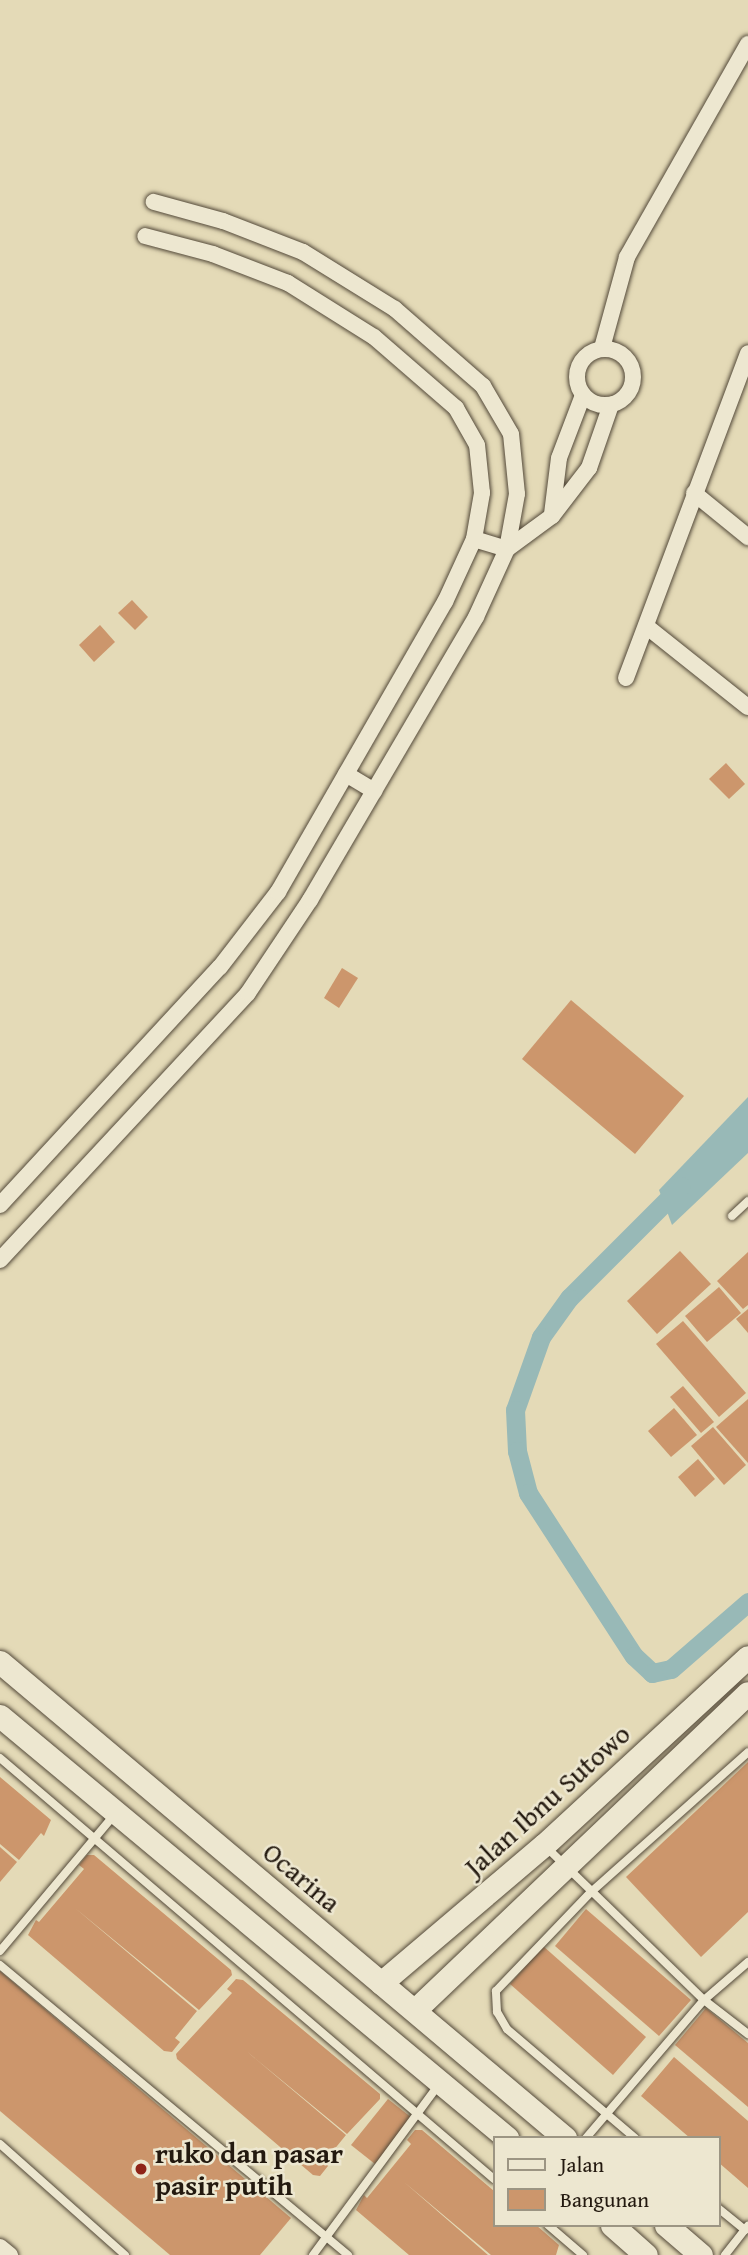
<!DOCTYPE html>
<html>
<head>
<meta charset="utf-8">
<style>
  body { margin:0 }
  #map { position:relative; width:748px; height:2255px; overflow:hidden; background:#e4dab7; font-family:"Gentium Book Plus",serif }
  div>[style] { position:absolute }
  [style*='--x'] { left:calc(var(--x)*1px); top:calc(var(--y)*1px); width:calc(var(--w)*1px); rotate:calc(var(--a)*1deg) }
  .water>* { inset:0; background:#98b9b7 }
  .canal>* { height:19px; margin:-9.5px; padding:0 9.5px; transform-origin:9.5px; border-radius:9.5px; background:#98b9b7 }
  .building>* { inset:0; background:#cc966c }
  .roads { filter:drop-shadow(0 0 2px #534939) drop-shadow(0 0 2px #534939) }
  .lane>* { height:8px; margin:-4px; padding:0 4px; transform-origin:4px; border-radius:4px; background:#ede7d0 }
  .street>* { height:16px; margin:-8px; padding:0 8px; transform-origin:8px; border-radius:8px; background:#ede7d0 }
  .street>.ring { margin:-8px; padding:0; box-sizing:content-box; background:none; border:16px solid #ede7d0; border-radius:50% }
  .secondary>* { height:23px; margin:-11.5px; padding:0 11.5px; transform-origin:11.5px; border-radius:11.5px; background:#ede7d0 }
  .dots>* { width:19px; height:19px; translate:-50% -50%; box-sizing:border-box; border:4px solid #ede7d0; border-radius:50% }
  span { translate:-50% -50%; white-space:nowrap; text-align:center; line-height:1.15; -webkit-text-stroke:5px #ede7d0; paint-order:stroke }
  .street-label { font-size:28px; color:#23190f }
  .poi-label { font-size:28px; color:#23190f; font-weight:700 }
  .left { translate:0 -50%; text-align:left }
  .legend { position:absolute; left:493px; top:2136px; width:228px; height:91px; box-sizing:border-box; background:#ede7d0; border:2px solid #9c9583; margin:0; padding:9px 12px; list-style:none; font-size:21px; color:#23190f }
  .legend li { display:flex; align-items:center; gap:14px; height:35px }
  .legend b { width:35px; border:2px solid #9c9583 }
</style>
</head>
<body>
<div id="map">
  <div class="water">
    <div style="clip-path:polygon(748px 1097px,748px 1153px,672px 1225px,659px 1190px)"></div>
  </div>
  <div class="canal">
    <div style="--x:681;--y:1186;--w:158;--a:135"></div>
    <div style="--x:569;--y:1298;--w:48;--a:125.7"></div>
    <div style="--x:541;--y:1337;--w:77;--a:109.6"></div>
    <div style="--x:515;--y:1410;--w:41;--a:87.2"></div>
    <div style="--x:517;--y:1451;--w:43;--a:75.3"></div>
    <div style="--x:528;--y:1493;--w:194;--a:57"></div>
    <div style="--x:634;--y:1656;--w:25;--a:43"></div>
    <div style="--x:652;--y:1673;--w:19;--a:-12"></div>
    <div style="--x:671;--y:1669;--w:102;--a:-41"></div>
  </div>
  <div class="building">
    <div style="clip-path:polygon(132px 600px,148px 617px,135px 630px,118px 613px)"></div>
    <div style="clip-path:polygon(100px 625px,115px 642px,94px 662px,79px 645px)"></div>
    <div style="clip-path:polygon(726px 763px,745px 784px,729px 799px,709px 779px)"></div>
    <div style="clip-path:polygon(342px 968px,358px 978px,339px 1008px,324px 998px)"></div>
    <div style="clip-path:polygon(571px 1000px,684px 1096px,635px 1154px,522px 1059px)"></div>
    <div style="clip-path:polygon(680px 1251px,711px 1284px,657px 1334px,627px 1301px)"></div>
    <div style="clip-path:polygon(748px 1252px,748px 1305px,743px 1309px,717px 1281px)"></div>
    <div style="clip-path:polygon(719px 1287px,741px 1313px,707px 1342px,685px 1316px)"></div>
    <div style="clip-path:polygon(748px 1309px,748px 1333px,736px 1319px)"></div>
    <div style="clip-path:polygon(683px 1321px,746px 1393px,719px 1417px,656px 1344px)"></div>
    <div style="clip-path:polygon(683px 1386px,714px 1422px,701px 1433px,670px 1397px)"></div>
    <div style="clip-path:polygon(748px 1399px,748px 1463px,716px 1427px)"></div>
    <div style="clip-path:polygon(674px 1408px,697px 1435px,671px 1457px,648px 1431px)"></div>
    <div style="clip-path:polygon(713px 1427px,746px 1465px,724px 1485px,691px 1446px)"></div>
    <div style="clip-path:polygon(698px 1459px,715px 1479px,695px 1497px,678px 1477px)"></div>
    <div style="clip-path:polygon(748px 1762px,748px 1912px,701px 1957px,626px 1877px)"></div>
    <div style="clip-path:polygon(0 1777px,51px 1820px,44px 1836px,41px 1833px,19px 1860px,0 1844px)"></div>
    <div style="clip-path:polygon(0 1847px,17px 1862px,0 1882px)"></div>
    <div style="clip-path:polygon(87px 1855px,94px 1855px,231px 1970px,232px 1975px,199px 2010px,75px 1908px,197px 2011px,175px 2038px,180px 2042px,172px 2052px,164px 2051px,28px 1935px,36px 1920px,39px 1922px,84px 1869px,79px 1865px)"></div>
    <div style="clip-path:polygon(586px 1909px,691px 2000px,659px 2036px,555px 1946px)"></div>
    <div style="clip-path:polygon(543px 1946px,646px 2037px,613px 2075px,510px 1984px)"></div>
    <div style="clip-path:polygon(0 1971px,291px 2218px,260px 2255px,170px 2255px,0 2111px)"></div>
    <div style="clip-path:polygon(236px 1979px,243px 1980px,380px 2094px,380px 2099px,347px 2134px,245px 2050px,346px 2135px,324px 2162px,328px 2166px,320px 2176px,313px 2175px,177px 2059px,176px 2054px,232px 1993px,227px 1989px)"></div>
    <div style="clip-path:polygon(706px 2008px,748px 2043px,748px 2107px,675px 2045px)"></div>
    <div style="clip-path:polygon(674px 2057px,748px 2121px,748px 2188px,718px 2162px,718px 2138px,690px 2138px,641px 2096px)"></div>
    <div style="clip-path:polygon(388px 2099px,412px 2118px,375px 2164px,351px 2145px)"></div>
    <div style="clip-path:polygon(415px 2130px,422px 2130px,494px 2191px,494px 2225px,536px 2225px,559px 2245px,556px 2255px,491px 2255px,404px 2182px,488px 2255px,409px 2255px,356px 2210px,364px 2195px,367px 2198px,411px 2144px,407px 2140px)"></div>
  </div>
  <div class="roads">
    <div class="lane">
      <div style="--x:732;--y:1216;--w:22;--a:-43"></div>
      <div style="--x:0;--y:1758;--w:649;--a:40.44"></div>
      <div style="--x:546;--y:1847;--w:220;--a:44.1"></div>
      <div style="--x:704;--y:2000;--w:56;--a:37.7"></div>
      <div style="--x:0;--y:1951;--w:179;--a:-50"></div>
      <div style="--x:0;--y:1965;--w:453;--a:39.8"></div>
      <div style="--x:586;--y:2138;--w:182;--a:-49.5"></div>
      <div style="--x:704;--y:2000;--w:58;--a:-40.8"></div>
      <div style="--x:635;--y:2138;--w:168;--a:-139.6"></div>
      <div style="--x:507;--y:2029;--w:20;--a:-120"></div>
      <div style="--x:497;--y:2012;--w:21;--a:-93"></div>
      <div style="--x:496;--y:1991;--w:137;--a:-46.2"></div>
      <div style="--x:591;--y:1892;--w:210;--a:-41.7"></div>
      <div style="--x:0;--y:2144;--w:167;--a:41.6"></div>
      <div style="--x:718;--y:2208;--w:35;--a:39"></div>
      <div style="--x:548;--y:2225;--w:46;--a:40.6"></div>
      <div style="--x:313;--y:2255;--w:214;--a:-53.6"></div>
      <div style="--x:725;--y:2255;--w:37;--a:-52"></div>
    </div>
    <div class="street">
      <div style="--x:602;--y:348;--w:94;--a:-74.6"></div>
      <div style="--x:627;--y:257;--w:245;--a:-60.4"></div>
      <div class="ring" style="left:577px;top:349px;width:40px;height:40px"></div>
      <div style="--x:694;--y:493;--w:70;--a:39.2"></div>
      <div style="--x:552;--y:514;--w:56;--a:-82.9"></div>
      <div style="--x:559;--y:458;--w:67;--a:-69.1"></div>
      <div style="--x:474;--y:539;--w:34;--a:17"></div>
      <div style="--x:507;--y:549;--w:56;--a:-36.3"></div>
      <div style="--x:552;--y:516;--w:61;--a:-52.4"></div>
      <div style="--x:589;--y:468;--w:67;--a:-70.8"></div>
      <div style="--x:646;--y:626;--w:130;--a:38.5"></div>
      <div style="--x:626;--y:678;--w:347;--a:-69.4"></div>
      <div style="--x:346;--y:774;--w:33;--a:31"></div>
      <div style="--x:0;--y:1205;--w:324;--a:-47.3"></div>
      <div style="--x:220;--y:967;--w:95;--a:-52.3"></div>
      <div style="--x:278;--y:892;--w:335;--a:-60.1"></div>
      <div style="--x:445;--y:602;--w:69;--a:-65.3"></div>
      <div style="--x:474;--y:539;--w:47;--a:-80.1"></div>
      <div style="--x:482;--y:493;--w:48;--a:-95.9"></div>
      <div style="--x:477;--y:445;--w:43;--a:-119.6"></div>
      <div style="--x:456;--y:408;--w:108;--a:-139.1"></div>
      <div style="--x:374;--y:337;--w:102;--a:-147.9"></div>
      <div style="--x:288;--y:283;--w:80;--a:-158.9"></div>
      <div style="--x:213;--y:254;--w:70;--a:-165.2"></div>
      <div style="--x:0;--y:1260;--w:364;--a:-47.1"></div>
      <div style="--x:248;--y:993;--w:112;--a:-56.3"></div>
      <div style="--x:310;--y:900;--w:328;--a:-59.6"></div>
      <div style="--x:476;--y:617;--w:75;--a:-65.5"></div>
      <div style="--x:507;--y:549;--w:56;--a:-79.7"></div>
      <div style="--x:517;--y:494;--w:60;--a:-95.7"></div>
      <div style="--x:511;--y:434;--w:56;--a:-120.3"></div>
      <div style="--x:483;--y:386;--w:117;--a:-138.8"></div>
      <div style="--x:395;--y:309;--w:108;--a:-148.2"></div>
      <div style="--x:303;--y:252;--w:86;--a:-158.8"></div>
      <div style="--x:223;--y:221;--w:72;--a:-164.6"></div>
      <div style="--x:0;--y:2247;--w:13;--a:39"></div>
    </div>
    <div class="secondary">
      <div style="--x:0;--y:1662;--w:739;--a:40.11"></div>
      <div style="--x:0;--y:1716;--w:660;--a:39.77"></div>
      <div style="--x:381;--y:1983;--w:214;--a:-40.3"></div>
      <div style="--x:544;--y:1845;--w:277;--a:-42.7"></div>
      <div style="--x:416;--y:2009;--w:458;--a:-43.6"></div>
      <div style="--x:612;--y:2225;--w:45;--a:41.4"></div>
      <div style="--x:666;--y:2225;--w:46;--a:40.6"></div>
    </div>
  </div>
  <div class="dots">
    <div style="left:141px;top:2169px;background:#8f2418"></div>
  </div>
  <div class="street-label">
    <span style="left:547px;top:1800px;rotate:-42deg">Jalan Ibnu Sutowo</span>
    <span style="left:302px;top:1877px;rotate:40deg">Ocarina</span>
  </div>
  <div class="poi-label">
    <span class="left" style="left:155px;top:2169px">ruko dan pasar<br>pasir putih</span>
  </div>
  <ul class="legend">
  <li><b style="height:9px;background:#ede7d0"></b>Jalan</li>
  <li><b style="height:19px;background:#cc966c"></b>Bangunan</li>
  </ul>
</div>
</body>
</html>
